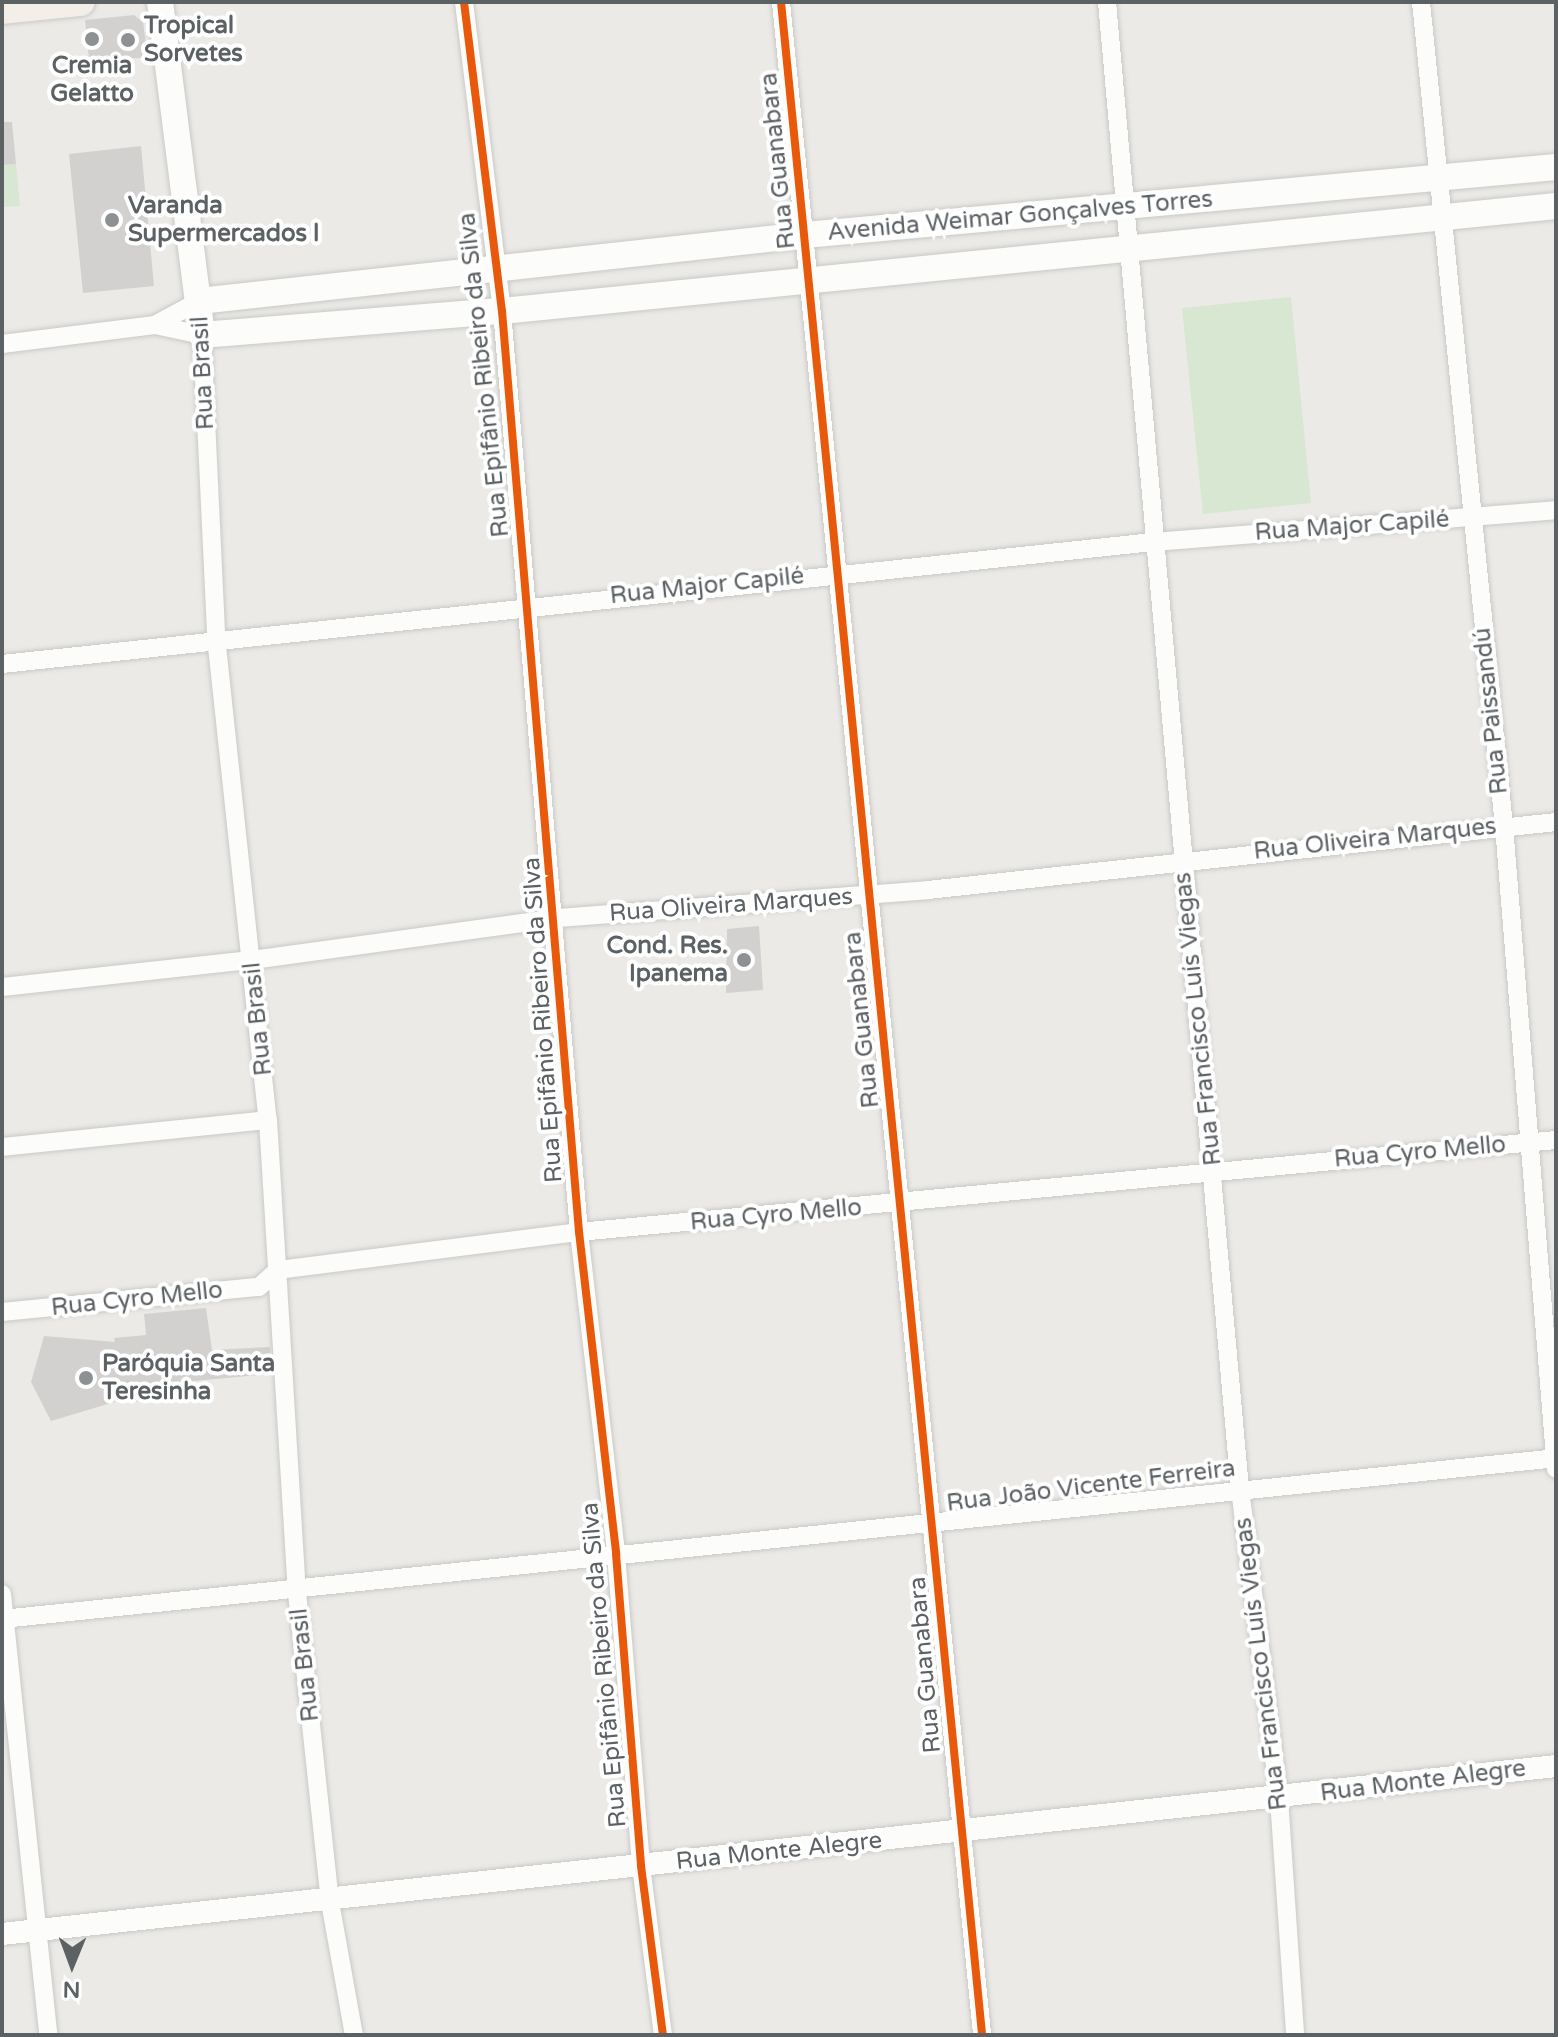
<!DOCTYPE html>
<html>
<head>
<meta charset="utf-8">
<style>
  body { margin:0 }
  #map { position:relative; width:1558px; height:2037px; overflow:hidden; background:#eceae6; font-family:"Varela Round",sans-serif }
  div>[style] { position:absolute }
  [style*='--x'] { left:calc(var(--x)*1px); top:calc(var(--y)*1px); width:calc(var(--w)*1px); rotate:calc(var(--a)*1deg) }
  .green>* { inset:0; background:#d7e7d2 }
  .building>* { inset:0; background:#d3d1cf }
  .roads { filter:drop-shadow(0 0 2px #c8c9c8) drop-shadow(0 0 2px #c8c9c8) }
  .minor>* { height:18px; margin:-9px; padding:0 9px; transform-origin:9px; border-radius:9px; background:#fcfcfb }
  .tertiary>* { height:22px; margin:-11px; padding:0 11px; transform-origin:11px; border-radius:11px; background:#fcfcfb }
  .secondary>* { height:26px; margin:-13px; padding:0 13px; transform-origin:13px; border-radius:13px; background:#fcfcfb }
  .primary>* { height:28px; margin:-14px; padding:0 14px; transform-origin:14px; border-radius:14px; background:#f3efe8 }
  .cycleway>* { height:8px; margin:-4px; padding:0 4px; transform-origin:4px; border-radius:4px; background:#e8590c }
  .dots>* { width:22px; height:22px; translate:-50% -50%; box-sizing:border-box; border:4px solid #fff; border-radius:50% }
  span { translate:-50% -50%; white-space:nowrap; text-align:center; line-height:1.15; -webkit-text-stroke:8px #fff; paint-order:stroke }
  .poi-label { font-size:24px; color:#5c6164; font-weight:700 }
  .left { translate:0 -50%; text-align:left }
  .right { translate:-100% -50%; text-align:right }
  .street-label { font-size:24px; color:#5c6164 }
  .frame { position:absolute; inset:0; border:4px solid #5c6164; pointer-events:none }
  .north { position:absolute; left:32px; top:1925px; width:80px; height:80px; -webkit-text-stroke:6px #fff; paint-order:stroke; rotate:181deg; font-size:22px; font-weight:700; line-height:32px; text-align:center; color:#5c6164 }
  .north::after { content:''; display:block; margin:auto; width:28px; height:36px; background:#5c6164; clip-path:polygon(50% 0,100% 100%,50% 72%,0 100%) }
</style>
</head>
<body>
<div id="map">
  <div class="green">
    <div style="clip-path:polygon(16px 164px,20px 206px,2px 207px,2px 165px)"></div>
    <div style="clip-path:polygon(1291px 297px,1311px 503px,1203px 514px,1182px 308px)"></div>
  </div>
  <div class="building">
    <div style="clip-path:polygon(134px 15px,143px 22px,148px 58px,89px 59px,85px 20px)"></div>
    <div style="clip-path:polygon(2px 122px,12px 122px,16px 164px,2px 165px)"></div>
    <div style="clip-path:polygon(141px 146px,154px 286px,83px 293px,69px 154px)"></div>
    <div style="clip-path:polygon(759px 926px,763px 990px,726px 993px,727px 929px)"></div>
    <div style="clip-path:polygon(206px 1308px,212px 1350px,270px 1347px,271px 1374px,140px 1386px,142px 1402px,121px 1400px,51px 1421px,31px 1382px,44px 1336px,115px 1342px,114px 1338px,146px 1335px,144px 1314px)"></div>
  </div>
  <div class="roads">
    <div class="minor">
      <div style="--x:464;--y:2;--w:311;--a:83"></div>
      <div style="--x:502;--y:311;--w:924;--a:85.22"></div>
      <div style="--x:579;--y:1232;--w:324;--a:83.4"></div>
      <div style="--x:616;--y:1554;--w:313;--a:85.4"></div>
      <div style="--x:641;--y:1866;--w:170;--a:82.6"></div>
      <div style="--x:781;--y:2;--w:2043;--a:84.35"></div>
      <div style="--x:1107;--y:2;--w:1493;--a:84.89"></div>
      <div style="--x:1240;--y:1489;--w:311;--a:82.8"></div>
      <div style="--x:1279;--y:1798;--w:238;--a:86.1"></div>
      <div style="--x:1421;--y:2;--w:828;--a:84.25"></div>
      <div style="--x:1504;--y:826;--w:645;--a:85.38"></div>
      <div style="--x:155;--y:325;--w:50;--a:-28.6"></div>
      <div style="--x:2;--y:344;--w:154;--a:-7.1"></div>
      <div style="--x:155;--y:325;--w:48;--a:12"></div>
      <div style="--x:202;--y:335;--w:302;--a:87.3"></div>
      <div style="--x:216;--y:637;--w:486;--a:83.9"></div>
      <div style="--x:268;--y:1120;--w:465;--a:86.5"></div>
      <div style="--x:296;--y:1584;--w:320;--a:83.9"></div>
      <div style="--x:330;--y:1902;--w:135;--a:79.8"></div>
      <div style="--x:2;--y:664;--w:1157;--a:-6.05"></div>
      <div style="--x:1153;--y:542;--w:404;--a:-4.5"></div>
      <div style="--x:2;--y:987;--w:251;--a:-6.2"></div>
      <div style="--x:252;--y:960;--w:308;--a:-7.8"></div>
      <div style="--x:557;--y:918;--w:372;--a:-4.3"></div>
      <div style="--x:928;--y:890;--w:632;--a:-6.18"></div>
      <div style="--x:2;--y:1147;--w:267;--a:-5.8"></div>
      <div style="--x:2;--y:1312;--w:258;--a:-5.6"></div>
      <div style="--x:259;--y:1287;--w:25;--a:-42"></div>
      <div style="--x:278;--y:1270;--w:303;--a:-7.2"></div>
      <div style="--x:579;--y:1232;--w:981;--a:-5.38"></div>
      <div style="--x:2;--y:1594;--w:443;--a:84"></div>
      <div style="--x:2;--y:1619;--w:1562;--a:-5.91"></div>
    </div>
    <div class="tertiary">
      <div style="--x:2;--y:1934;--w:1563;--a:-6.17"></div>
    </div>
    <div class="secondary">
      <div style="--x:160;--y:2;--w:336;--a:82.8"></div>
      <div style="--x:202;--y:335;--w:301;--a:-4.6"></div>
      <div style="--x:502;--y:311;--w:1059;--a:-5.69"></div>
      <div style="--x:199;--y:301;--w:610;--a:-6.22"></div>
      <div style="--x:805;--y:235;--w:754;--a:-5.17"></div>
    </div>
    <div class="primary">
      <div style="--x:2;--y:10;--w:79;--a:-5.8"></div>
    </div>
  </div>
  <div class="cycleway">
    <div style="--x:464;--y:2;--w:311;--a:83"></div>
    <div style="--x:502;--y:311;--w:924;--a:85.22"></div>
    <div style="--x:579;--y:1232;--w:324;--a:83.4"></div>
    <div style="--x:616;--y:1554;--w:313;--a:85.4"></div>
    <div style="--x:641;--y:1866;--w:170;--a:82.6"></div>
    <div style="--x:781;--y:2;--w:2043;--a:84.35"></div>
  </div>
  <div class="dots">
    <div style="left:92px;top:39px;background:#8e9192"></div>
    <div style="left:128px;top:40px;background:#8e9192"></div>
    <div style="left:112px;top:220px;background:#8e9192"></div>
    <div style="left:744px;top:960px;background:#8e9192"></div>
    <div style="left:86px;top:1378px;background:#8e9192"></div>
  </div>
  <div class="poi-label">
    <span class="left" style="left:144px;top:40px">Tropical<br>Sorvetes</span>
    <span style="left:92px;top:80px">Cremia<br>Gelatto</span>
    <span class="left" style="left:128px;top:220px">Varanda<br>Supermercados l</span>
    <span class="right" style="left:728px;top:960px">Cond. Res.<br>Ipanema</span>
    <span class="left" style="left:102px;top:1378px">Paróquia Santa<br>Teresinha</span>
  </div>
  <div class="street-label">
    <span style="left:778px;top:161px;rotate:-96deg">Rua Guanabara</span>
    <span style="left:1020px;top:216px;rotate:-5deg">Avenida Weimar Gonçalves Torres</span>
    <span style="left:203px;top:373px;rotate:-93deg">Rua Brasil</span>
    <span style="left:484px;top:375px;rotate:-96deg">Rua Epifânio Ribeiro da Silva</span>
    <span style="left:1352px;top:526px;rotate:-4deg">Rua Major Capilé</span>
    <span style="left:707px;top:586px;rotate:-6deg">Rua Major Capilé</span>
    <span style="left:1491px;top:711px;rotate:-96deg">Rua Paissandú</span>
    <span style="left:1375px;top:839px;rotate:-6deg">Rua Oliveira Marques</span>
    <span style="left:731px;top:905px;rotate:-4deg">Rua Oliveira Marques</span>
    <span style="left:258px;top:1019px;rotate:-96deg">Rua Brasil</span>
    <span style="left:1198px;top:1019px;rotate:-96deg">Rua Francisco Luís Viegas</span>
    <span style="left:543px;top:1020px;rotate:-94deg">Rua Epifânio Ribeiro da Silva</span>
    <span style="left:862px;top:1020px;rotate:-96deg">Rua Guanabara</span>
    <span style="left:1420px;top:1152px;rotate:-5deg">Rua Cyro Mello</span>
    <span style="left:776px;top:1215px;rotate:-5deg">Rua Cyro Mello</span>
    <span style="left:137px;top:1299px;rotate:-6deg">Rua Cyro Mello</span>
    <span style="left:1091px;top:1486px;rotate:-7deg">Rua João Vicente Ferreira</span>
    <span style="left:1261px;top:1664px;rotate:-97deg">Rua Francisco Luís Viegas</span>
    <span style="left:305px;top:1665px;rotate:-96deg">Rua Brasil</span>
    <span style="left:604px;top:1665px;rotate:-95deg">Rua Epifânio Ribeiro da Silva</span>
    <span style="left:925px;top:1665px;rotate:-95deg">Rua Guanabara</span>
    <span style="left:1423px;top:1781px;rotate:-7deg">Rua Monte Alegre</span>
    <span style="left:779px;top:1851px;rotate:-6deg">Rua Monte Alegre</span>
  </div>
  <div class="frame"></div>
  <div class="north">N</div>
</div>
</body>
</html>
